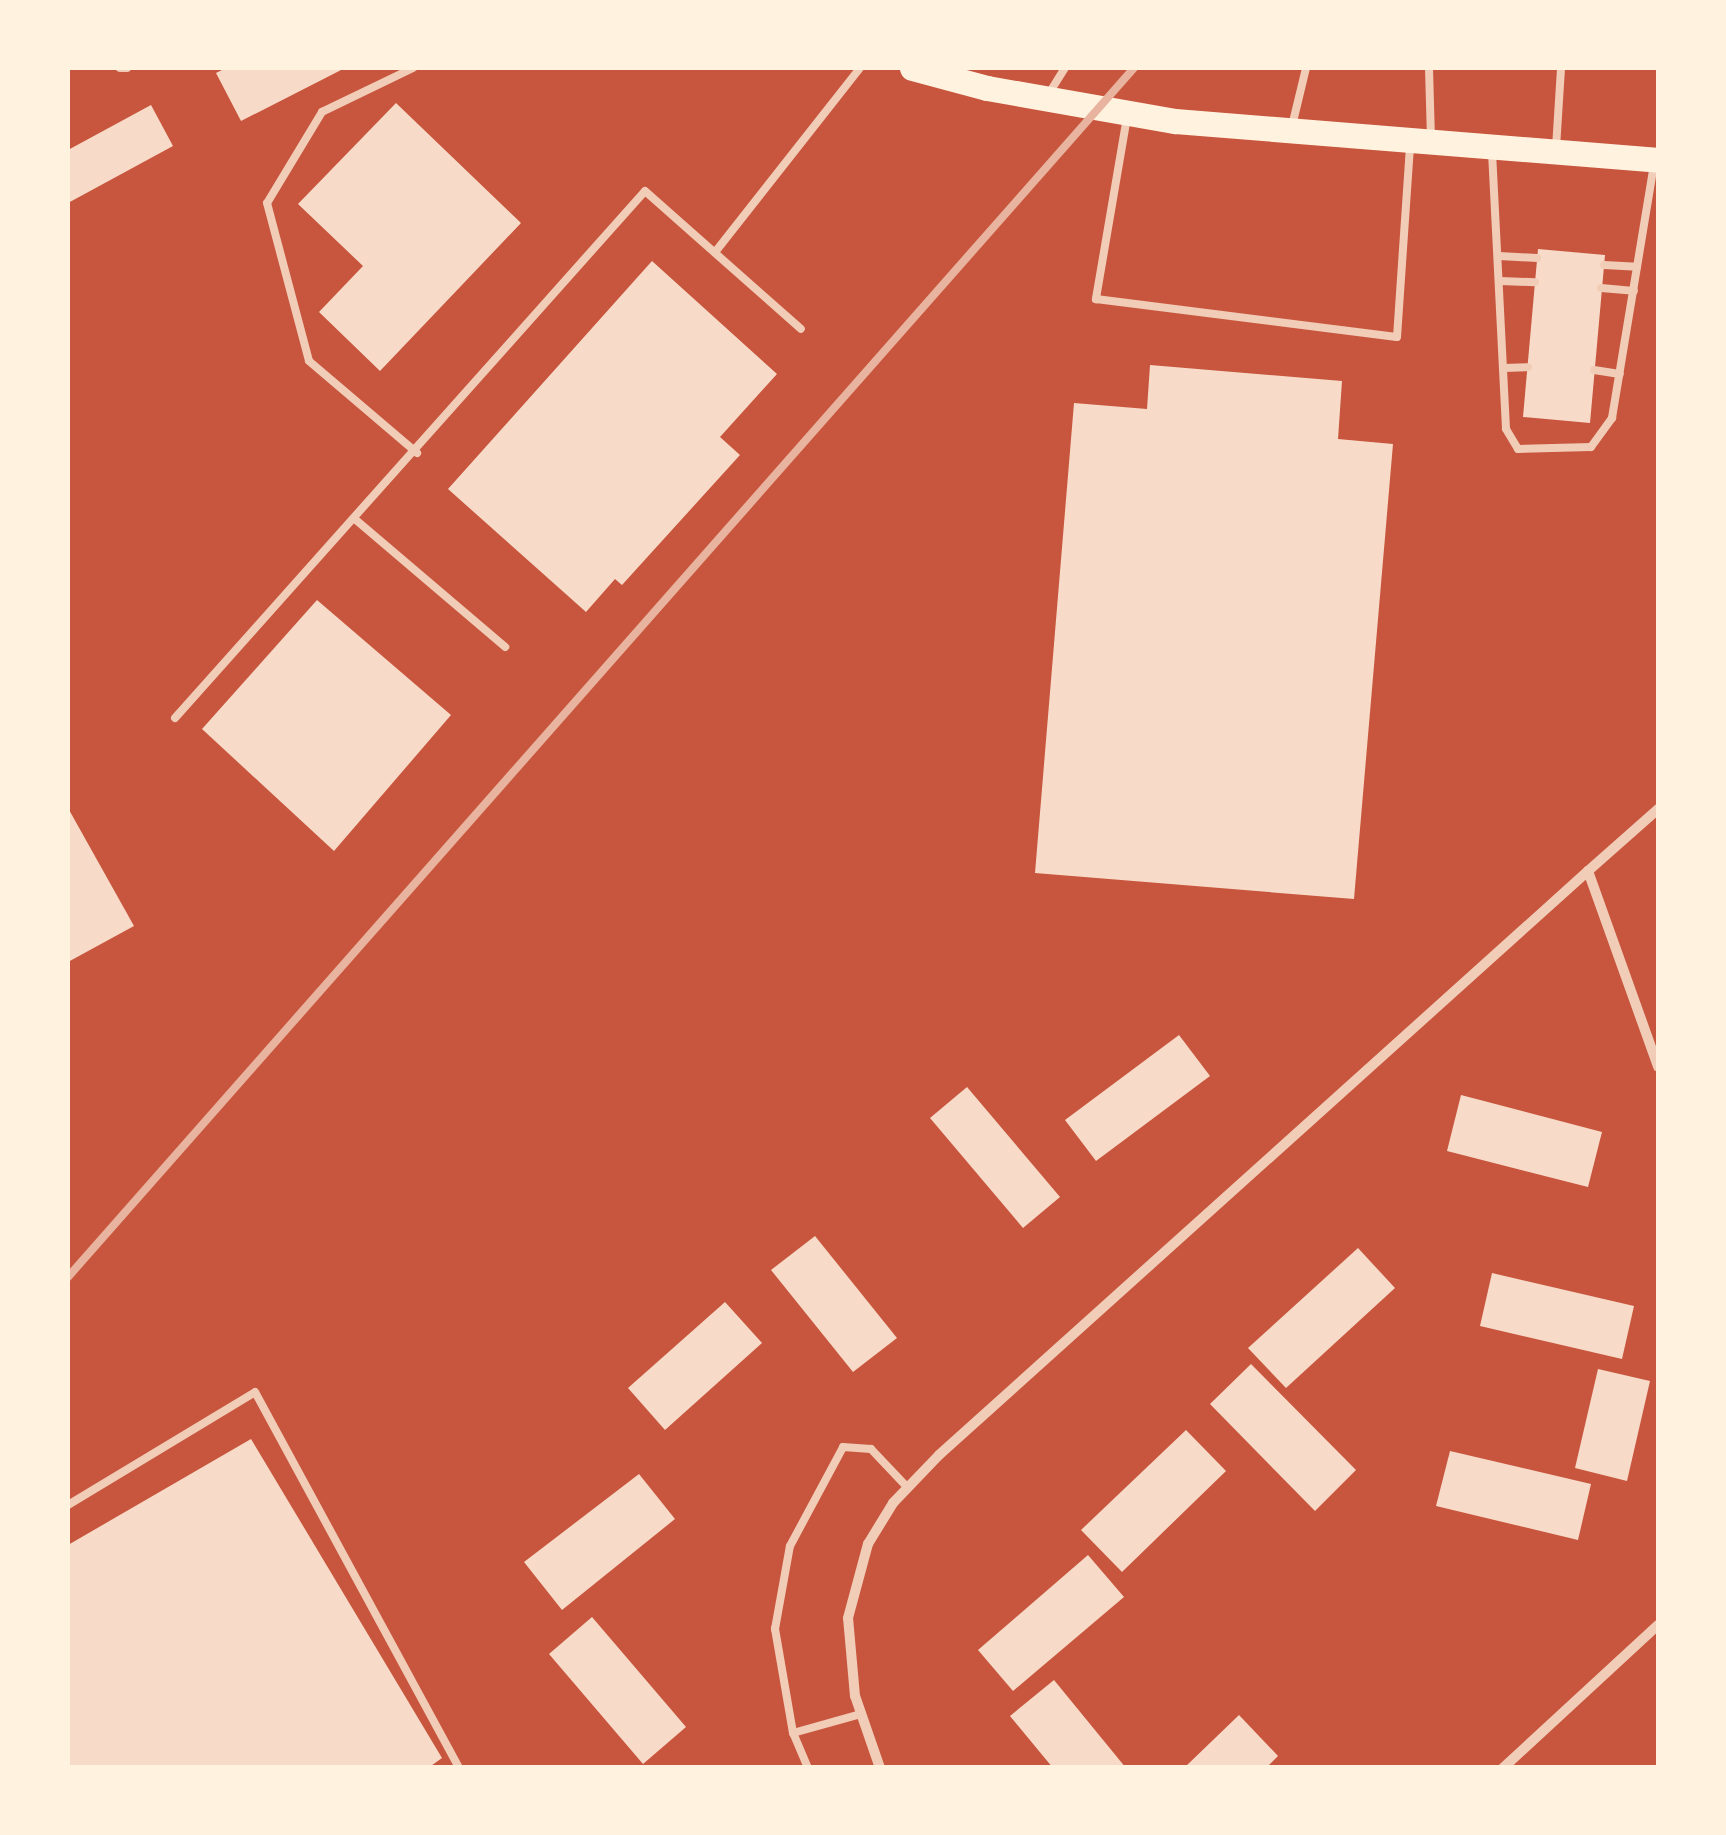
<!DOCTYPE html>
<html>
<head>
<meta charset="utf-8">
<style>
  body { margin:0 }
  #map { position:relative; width:1726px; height:1835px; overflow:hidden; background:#c8553d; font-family:Signika,sans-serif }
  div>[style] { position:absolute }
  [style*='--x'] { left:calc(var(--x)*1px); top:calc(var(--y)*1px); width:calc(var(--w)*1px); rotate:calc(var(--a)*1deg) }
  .building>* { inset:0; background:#f7dbc8 }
  .service>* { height:8px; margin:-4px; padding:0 4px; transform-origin:4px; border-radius:4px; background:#f1ccb7 }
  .minor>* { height:10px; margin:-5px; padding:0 5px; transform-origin:5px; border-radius:5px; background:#f1ccb7 }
  .primary>* { height:25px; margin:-12.5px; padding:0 12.5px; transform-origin:12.5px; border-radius:12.5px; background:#fff3e0 }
  .rail>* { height:8px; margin:-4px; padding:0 4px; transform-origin:4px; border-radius:4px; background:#e9b49f }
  span { translate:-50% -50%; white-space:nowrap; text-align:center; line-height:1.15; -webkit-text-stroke:10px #fff3e0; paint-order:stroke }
  .frame { position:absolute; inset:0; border:70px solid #fff3e0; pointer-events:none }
</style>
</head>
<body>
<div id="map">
  <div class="building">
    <div style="clip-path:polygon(226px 68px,345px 68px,241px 121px,216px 73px)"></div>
    <div style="clip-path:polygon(396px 103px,521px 223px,380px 371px,319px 312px,363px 266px,298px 204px)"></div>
    <div style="clip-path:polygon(151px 105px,173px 146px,68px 203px,68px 150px)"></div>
    <div style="clip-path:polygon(1538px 249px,1605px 255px,1590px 423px,1523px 417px)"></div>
    <div style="clip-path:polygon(652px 261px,777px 374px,720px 437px,740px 455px,622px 585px,615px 579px,586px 612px,448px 489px)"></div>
    <div style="clip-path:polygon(1150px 365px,1342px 381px,1338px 439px,1393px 444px,1354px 899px,1035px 873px,1074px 403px,1147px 409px)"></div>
    <div style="clip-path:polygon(317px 600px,451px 715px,334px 851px,202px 729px)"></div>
    <div style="clip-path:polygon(68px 808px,134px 926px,68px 962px)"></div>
    <div style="clip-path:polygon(1179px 1035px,1210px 1076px,1096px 1161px,1065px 1120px)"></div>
    <div style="clip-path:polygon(967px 1087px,1060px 1197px,1023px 1228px,930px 1118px)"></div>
    <div style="clip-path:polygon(1461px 1095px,1602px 1132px,1588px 1187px,1447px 1151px)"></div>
    <div style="clip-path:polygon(815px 1236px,897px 1338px,853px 1372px,771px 1270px)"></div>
    <div style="clip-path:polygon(1358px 1248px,1395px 1288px,1286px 1388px,1248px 1348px)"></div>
    <div style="clip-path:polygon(1492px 1273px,1634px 1306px,1622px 1359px,1480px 1326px)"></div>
    <div style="clip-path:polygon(725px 1302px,762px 1343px,665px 1430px,628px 1388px)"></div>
    <div style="clip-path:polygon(1251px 1364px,1356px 1470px,1315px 1511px,1210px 1404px)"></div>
    <div style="clip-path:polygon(1598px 1369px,1650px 1381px,1627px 1481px,1575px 1468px)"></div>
    <div style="clip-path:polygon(1186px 1430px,1226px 1471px,1122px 1572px,1081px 1530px)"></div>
    <div style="clip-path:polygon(251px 1439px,442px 1758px,428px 1768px,68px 1768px,68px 1545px)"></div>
    <div style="clip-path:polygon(1450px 1451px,1591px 1484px,1578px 1540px,1436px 1506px)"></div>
    <div style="clip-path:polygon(639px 1474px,675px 1519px,562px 1610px,524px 1562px)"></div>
    <div style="clip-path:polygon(1088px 1555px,1124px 1597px,1013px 1691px,978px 1650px)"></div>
    <div style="clip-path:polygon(592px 1617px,686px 1727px,643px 1764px,549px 1654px)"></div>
    <div style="clip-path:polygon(1054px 1680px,1126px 1768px,1053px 1768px,1010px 1716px)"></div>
    <div style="clip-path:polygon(1239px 1715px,1278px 1756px,1266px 1768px,1184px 1768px)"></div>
  </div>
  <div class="service">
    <div style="--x:120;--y:68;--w:7;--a:0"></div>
    <div style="--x:413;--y:68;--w:101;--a:154.2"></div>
    <div style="--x:322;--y:112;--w:106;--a:121.1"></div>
    <div style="--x:267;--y:203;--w:163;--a:75.1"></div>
    <div style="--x:309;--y:361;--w:142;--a:40.4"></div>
    <div style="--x:1429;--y:68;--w:70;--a:88.4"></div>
    <div style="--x:1048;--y:95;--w:32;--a:-58"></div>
    <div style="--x:1127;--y:117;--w:185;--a:99.7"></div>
    <div style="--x:1096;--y:299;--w:303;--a:7.2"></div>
    <div style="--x:1397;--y:337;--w:193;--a:-86.1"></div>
    <div style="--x:1292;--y:126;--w:60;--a:-76.4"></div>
    <div style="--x:1556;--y:148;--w:80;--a:-86.4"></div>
    <div style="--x:1492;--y:152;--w:277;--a:87.1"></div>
    <div style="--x:1506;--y:429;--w:23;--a:59"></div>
    <div style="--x:1518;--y:449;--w:73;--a:-1.6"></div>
    <div style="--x:1591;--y:447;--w:36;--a:-54"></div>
    <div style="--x:1612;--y:418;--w:256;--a:-80.6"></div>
    <div style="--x:716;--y:251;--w:233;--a:-51.8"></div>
    <div style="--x:1499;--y:256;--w:38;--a:3"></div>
    <div style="--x:1604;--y:265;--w:33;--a:3"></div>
    <div style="--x:1500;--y:281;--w:35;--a:2"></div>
    <div style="--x:1601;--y:288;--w:33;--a:5"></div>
    <div style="--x:1504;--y:368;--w:24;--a:-2"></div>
    <div style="--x:1594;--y:370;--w:26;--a:9"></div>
    <div style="--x:356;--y:520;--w:196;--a:40.4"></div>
    <div style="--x:175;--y:718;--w:706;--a:-48.27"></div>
    <div style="--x:645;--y:191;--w:208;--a:41.5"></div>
    <div style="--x:68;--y:1505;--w:218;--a:-31.1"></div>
    <div style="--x:255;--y:1392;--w:428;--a:61.5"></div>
    <div style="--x:793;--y:1733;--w:71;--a:-15.6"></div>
    <div style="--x:808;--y:1768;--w:38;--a:-113"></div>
    <div style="--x:793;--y:1733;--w:106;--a:-99.8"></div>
    <div style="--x:775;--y:1629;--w:84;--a:-79.8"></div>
    <div style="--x:790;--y:1546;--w:112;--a:-61.8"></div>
    <div style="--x:843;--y:1447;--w:28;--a:4"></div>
    <div style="--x:871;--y:1449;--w:52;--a:46.5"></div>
  </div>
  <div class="minor">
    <div style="--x:1588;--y:871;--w:94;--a:-41.5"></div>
    <div style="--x:880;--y:1768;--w:76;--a:-109.1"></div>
    <div style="--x:855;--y:1696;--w:78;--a:-95.1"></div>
    <div style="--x:848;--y:1618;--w:77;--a:-74.9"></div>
    <div style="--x:868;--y:1544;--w:48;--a:-58.6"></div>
    <div style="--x:893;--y:1503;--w:66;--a:-46.2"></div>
    <div style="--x:939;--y:1455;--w:873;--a:-41.98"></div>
    <div style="--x:1588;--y:871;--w:208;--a:70.3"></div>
    <div style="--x:1503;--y:1768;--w:211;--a:-42.7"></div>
  </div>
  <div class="primary">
    <div style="--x:912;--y:68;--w:78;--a:14.9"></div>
    <div style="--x:987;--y:88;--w:191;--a:10"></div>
    <div style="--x:1175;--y:121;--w:485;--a:4.6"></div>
  </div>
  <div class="rail">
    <div style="--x:68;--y:1277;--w:1612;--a:-48.6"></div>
  </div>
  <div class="frame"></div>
</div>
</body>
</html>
